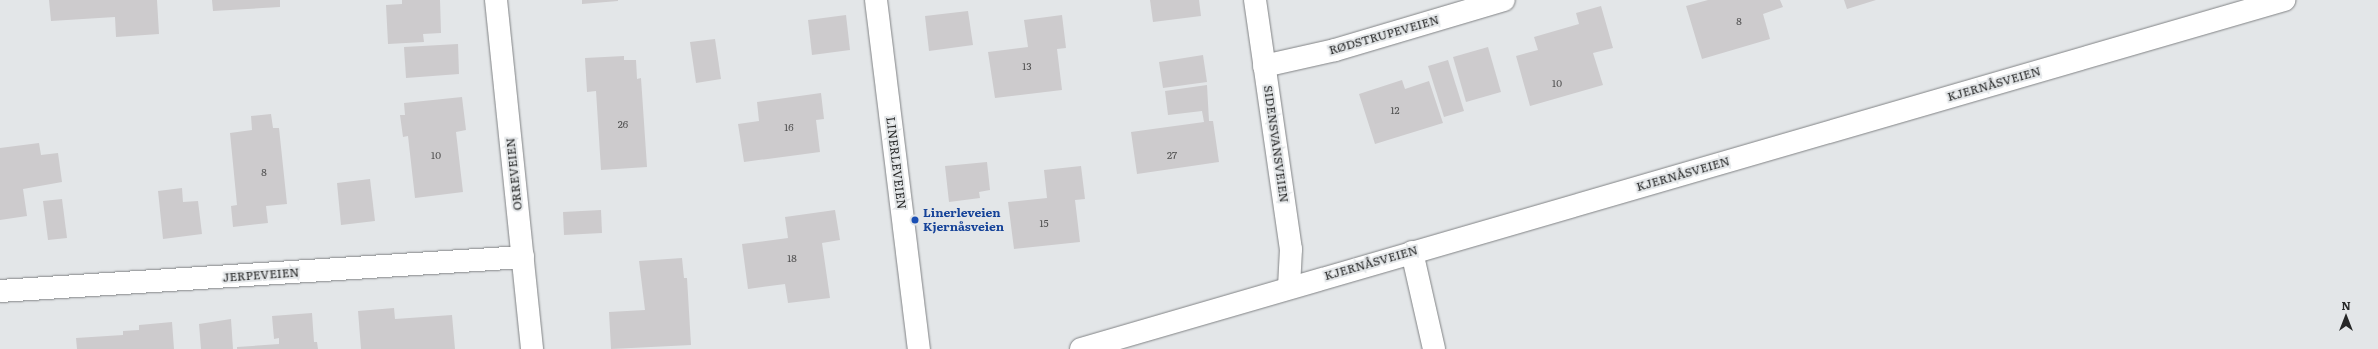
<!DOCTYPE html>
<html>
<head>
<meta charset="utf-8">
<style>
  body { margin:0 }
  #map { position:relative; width:2378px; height:349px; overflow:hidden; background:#e3e6e8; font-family:Literata,serif }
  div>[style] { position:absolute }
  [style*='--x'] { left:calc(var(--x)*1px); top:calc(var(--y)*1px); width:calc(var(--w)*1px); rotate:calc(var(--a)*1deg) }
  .building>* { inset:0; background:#cdcbcd }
  .roads { filter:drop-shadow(0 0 1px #818385) drop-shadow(0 0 1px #818385) }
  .minor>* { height:22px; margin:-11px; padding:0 11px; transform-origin:11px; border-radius:11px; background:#fff }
  .secondary>* { height:22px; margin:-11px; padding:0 11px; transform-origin:11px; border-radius:11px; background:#fff }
  .dots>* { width:11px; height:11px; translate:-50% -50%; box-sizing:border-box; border:2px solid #e3e6e8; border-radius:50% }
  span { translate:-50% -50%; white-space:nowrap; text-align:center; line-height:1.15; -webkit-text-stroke:4px #e3e6e8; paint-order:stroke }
  .number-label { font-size:10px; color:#505050 }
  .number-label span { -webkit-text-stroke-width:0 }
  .street-label { font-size:12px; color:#262727 }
  .transit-label { font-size:12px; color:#164399; font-weight:700 }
  .left { translate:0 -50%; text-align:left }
  .north { position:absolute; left:2326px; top:297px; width:40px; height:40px; -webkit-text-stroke:3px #e3e6e8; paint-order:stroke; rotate:0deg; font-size:11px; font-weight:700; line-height:16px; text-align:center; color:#262727 }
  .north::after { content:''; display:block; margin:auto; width:14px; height:18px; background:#262727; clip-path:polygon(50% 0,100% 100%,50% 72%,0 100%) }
</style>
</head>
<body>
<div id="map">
  <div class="building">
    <div style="clip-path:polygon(49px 0,157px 0,159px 34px,116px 37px,115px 17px,51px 21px)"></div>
    <div style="clip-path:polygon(212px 0,280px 0,280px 7px,213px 11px)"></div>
    <div style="clip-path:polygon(402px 0,440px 0,441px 33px,423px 34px,424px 42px,388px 44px,386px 5px,402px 4px)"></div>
    <div style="clip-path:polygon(582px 0,618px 0,618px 1px,582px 4px)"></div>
    <div style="clip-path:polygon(1150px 0,1199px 0,1201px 16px,1153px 22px)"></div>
    <div style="clip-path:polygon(1708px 0,1780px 0,1783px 7px,1763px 14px,1770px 39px,1702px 59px,1686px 6px)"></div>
    <div style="clip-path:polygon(1844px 0,1876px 0,1847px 9px)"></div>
    <div style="clip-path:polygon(1601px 6px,1613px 48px,1593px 53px,1603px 85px,1530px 106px,1516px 56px,1538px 50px,1534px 37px,1579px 24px,1576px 13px)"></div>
    <div style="clip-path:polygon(968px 11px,973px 45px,929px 51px,925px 16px)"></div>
    <div style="clip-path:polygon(846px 15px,850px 50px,812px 55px,808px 20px)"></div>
    <div style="clip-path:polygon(1062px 15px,1066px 48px,1057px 49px,1062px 90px,995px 98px,988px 52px,1028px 47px,1024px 20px)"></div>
    <div style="clip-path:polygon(715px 39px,721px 79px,696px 83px,690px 42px)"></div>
    <div style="clip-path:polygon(458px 44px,459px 74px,406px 78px,404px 47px)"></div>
    <div style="clip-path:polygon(1488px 47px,1501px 92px,1466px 102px,1453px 57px)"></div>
    <div style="clip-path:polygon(1203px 55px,1207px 82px,1163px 88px,1159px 62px)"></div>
    <div style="clip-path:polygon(624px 56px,624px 60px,636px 60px,637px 79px,641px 78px,647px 167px,601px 170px,596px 91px,587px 92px,585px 58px)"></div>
    <div style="clip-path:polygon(1448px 60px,1464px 111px,1444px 117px,1428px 66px)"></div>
    <div style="clip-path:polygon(1402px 80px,1405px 89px,1429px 81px,1443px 123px,1375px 144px,1359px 94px)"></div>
    <div style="clip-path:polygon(1207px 85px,1209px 121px,1213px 121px,1219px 162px,1137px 174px,1131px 132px,1204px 122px,1202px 111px,1168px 115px,1165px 91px)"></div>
    <div style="clip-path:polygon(821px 93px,824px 119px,816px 120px,820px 152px,744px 162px,738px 124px,759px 121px,757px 102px)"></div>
    <div style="clip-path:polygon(462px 97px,466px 130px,456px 132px,463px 192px,415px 198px,408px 136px,403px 137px,400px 115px,405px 115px,404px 103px)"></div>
    <div style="clip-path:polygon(271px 114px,273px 128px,279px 128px,287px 204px,266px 206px,268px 223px,233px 227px,231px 206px,237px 205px,230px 133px,252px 130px,251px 116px)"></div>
    <div style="clip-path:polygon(39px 143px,41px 155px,58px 153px,62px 182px,23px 189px,27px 216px,0 220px,0 148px)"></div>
    <div style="clip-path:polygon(987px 162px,990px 190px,979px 192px,980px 198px,949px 202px,945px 166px)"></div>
    <div style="clip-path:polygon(1081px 166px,1085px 199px,1075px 200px,1080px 242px,1014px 249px,1008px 202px,1047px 198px,1044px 170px)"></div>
    <div style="clip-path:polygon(370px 179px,375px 221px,341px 225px,337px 183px)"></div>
    <div style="clip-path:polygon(182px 188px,183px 202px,198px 201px,202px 234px,163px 239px,158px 191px)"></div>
    <div style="clip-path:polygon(62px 199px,67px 238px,48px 240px,43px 201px)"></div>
    <div style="clip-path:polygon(601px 210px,602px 233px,564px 235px,563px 212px)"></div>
    <div style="clip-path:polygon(835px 210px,840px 240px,822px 243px,830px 298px,788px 303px,785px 284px,748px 289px,742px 244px,788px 238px,785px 217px)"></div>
    <div style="clip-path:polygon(682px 258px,684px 278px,687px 278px,691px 345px,611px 349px,609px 312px,645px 310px,639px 261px)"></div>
    <div style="clip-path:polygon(394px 308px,395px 319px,452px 315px,455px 349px,361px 349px,358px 311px)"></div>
    <div style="clip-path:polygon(312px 313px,314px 342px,317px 342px,318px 349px,237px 349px,237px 347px,279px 344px,279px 338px,274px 339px,272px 316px)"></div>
    <div style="clip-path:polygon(231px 319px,233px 349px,201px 349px,199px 324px)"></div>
    <div style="clip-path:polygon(172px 322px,174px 349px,77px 349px,76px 338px,123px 335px,123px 331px,139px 330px,139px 325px)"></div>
  </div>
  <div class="roads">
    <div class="minor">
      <div style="--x:496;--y:0;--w:351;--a:84.1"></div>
      <div style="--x:876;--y:0;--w:352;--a:83"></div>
      <div style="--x:1255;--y:0;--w:252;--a:81.8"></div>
      <div style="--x:1291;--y:249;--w:38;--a:93"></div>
      <div style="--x:1264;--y:66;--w:73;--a:-12.7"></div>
      <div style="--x:1335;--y:50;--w:176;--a:-16.5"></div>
      <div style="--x:1412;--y:252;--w:99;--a:77.2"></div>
      <div style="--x:0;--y:291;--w:524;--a:-3.72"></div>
    </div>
    <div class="secondary">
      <div style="--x:1081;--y:349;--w:1253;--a:-16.18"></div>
    </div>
  </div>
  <div class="dots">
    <div style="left:915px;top:220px;background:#1a4fb4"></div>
  </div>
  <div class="number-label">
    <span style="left:1739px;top:21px">8</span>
    <span style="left:1027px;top:66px">13</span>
    <span style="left:1557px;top:83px">10</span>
    <span style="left:1395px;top:110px">12</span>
    <span style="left:623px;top:124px">26</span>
    <span style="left:789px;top:127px">16</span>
    <span style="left:436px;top:155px">10</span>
    <span style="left:1172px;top:155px">27</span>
    <span style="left:264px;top:172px">8</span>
    <span style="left:1044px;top:223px">15</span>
    <span style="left:792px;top:258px">18</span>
  </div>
  <div class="street-label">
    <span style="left:1384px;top:35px;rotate:-16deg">RØDSTRUPEVEIEN</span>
    <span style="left:1994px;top:84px;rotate:-16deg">KJERNÅSVEIEN</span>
    <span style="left:1276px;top:144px;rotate:82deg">SIDENSVANSVEIEN</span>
    <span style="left:896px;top:163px;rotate:83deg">LINERLEVEIEN</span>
    <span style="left:514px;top:174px;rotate:-96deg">ORREVEIEN</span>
    <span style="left:1683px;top:174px;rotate:-16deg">KJERNÅSVEIEN</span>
    <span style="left:1371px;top:263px;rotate:-16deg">KJERNÅSVEIEN</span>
    <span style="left:261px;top:275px;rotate:-4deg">JERPEVEIEN</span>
  </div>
  <div class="transit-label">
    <span class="left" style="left:923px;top:220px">Linerleveien<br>Kjernåsveien</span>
  </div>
  <div class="north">N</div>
</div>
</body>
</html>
